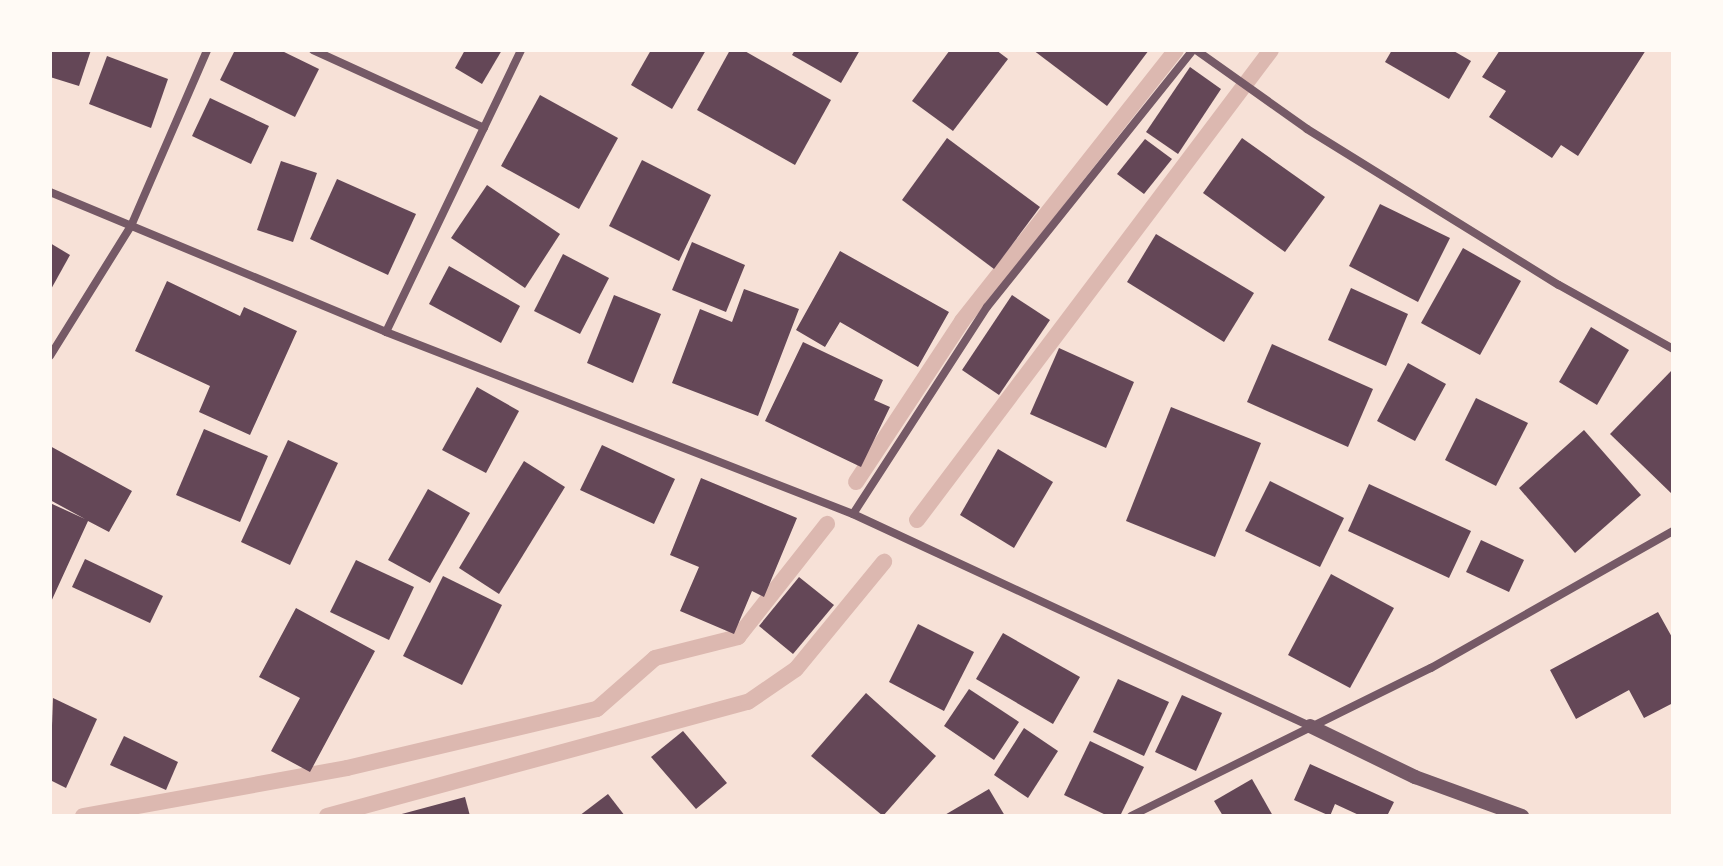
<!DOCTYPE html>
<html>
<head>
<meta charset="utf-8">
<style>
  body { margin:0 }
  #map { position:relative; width:1723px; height:866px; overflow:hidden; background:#f7e1d7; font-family:Commissioner,sans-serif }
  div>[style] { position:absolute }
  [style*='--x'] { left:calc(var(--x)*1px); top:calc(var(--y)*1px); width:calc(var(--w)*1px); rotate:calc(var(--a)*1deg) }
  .stream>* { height:16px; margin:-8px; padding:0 8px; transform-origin:8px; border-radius:8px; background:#dcb8b0 }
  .building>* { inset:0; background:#644757 }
  .minor>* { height:8px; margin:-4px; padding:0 4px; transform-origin:4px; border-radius:4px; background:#755966 }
  .tertiary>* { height:14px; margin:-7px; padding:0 7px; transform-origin:7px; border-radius:7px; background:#755966 }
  span { translate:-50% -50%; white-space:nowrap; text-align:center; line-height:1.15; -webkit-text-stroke:8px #fffaf5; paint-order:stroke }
  .frame { position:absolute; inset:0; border:52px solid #fffaf5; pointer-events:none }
</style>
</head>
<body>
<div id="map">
  <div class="stream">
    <div style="--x:856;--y:482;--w:193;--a:-56.6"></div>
    <div style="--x:962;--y:321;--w:345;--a:-51.7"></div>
    <div style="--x:917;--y:520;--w:588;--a:-53.01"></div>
    <div style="--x:83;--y:816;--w:268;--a:-10.3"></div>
    <div style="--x:347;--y:768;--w:257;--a:-13.3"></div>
    <div style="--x:597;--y:709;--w:77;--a:-41.3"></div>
    <div style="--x:655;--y:658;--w:86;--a:-14.2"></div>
    <div style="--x:738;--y:637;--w:144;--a:-51.8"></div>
    <div style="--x:327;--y:816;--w:436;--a:-15.2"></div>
    <div style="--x:748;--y:702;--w:58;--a:-34.5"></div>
    <div style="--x:796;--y:669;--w:139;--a:-50.6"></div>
  </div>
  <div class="building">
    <div style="clip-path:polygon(50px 50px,91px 50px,79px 86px,50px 77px)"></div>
    <div style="clip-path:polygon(235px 50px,280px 50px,319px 69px,295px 117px,220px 80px)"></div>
    <div style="clip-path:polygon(465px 50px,502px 50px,482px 84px,455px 68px)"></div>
    <div style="clip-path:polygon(651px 50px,706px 50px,672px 109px,631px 85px)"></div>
    <div style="clip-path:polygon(730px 50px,743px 50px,831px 100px,795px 165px,697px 110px)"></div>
    <div style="clip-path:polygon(795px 50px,860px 50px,841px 83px,792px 55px)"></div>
    <div style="clip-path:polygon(950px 50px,996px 50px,1008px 59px,953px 131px,912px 101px)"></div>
    <div style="clip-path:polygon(1033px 50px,1149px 50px,1107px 106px)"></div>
    <div style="clip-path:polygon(1392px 50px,1452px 50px,1471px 61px,1449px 99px,1385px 62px)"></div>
    <div style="clip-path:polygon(1500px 50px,1646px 50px,1578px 156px,1561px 145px,1552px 158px,1489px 117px,1506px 91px,1482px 77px)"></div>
    <div style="clip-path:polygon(107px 56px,168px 79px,151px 128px,89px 104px)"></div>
    <div style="clip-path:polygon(1190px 67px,1221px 89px,1178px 154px,1146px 132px)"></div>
    <div style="clip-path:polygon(540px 95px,618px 138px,579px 209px,501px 166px)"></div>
    <div style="clip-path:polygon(210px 98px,269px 126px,251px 164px,192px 136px)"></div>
    <div style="clip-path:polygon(947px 138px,1040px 207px,994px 269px,902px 200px)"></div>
    <div style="clip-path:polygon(1242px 138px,1325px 197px,1285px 252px,1203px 193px)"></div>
    <div style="clip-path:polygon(1145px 139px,1172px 159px,1144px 194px,1117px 174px)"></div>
    <div style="clip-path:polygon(642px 160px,711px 195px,679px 261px,609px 226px)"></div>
    <div style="clip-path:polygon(281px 161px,317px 173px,293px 242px,257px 230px)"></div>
    <div style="clip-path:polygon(337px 179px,416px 214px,388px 275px,310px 239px)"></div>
    <div style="clip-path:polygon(487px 185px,560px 234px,525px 288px,451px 238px)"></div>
    <div style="clip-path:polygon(1380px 204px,1450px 238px,1418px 302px,1349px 266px)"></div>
    <div style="clip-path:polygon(1156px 234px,1254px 293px,1224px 342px,1127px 282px)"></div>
    <div style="clip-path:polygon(692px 242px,745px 265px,726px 312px,672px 290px)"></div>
    <div style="clip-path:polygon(50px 243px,70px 255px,50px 291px)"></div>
    <div style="clip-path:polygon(1463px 248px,1521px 281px,1480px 355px,1421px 323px)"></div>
    <div style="clip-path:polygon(840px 251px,949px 312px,918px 367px,840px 322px,825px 347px,796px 330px)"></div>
    <div style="clip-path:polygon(563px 254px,609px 278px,580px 334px,534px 311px)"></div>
    <div style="clip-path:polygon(449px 266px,520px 306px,501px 343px,429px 304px)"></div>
    <div style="clip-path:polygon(167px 281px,240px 316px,244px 307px,297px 331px,250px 435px,199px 412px,210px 386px,135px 351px)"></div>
    <div style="clip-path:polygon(1351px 288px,1408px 314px,1386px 366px,1328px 340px)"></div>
    <div style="clip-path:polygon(744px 289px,799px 309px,758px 416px,672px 383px,700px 309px,732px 322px)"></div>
    <div style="clip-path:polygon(614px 295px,661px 314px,633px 383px,587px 363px)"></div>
    <div style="clip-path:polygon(1012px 295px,1050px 320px,999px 395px,962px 370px)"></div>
    <div style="clip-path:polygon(1591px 327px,1629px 350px,1597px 405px,1559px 382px)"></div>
    <div style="clip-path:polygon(803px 342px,883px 380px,874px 400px,890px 407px,861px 467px,765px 421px)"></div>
    <div style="clip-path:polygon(1272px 344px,1373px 389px,1348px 447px,1247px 402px)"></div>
    <div style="clip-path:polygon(1059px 348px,1134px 382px,1106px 448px,1030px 414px)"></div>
    <div style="clip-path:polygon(1408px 363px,1446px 384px,1415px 441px,1377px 421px)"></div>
    <div style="clip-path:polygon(1673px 369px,1673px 495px,1610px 434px)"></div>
    <div style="clip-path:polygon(477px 387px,519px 411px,486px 473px,442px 450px)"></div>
    <div style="clip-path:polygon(1476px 398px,1528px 423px,1496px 486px,1445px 460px)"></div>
    <div style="clip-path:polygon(1171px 407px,1261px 443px,1215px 557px,1126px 521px)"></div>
    <div style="clip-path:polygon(204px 429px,268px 456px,240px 522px,176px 495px)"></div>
    <div style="clip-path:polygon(1584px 430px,1641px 495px,1575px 553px,1519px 488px)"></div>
    <div style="clip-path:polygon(288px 440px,338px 463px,290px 565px,241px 542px)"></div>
    <div style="clip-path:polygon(602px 445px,675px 479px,654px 524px,580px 490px)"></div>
    <div style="clip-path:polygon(50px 446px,132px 491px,109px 532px,88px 521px,50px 604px,50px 503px,85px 519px,50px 500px)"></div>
    <div style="clip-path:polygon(998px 449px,1053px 482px,1014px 548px,960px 515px)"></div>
    <div style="clip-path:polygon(524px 461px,565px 487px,499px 594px,459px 568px)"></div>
    <div style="clip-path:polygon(701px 478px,797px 518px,764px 597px,752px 591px,734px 634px,680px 611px,699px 567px,670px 555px)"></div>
    <div style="clip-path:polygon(1270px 481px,1344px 518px,1320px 567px,1245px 531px)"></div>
    <div style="clip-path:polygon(1369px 484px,1471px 531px,1449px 578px,1348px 531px)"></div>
    <div style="clip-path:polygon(428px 489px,470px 513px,430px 583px,388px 560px)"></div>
    <div style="clip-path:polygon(1481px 540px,1524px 560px,1509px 592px,1466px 572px)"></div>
    <div style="clip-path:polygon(85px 559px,163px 596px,150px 623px,72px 587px)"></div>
    <div style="clip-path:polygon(356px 560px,414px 587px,389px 640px,330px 612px)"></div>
    <div style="clip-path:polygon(1331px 574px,1394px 608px,1350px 688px,1288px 655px)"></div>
    <div style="clip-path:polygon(443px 576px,502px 605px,462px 685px,403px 656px)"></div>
    <div style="clip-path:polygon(799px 577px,834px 605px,793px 654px,759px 626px)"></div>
    <div style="clip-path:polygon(296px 608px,375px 651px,310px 772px,271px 751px,300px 698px,259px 677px)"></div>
    <div style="clip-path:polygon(1658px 612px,1673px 639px,1673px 703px,1644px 718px,1629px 690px,1576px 719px,1550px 670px)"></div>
    <div style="clip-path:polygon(918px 624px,974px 652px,944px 711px,889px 682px)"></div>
    <div style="clip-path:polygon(1003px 633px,1080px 677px,1053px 724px,976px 679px)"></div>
    <div style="clip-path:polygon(1118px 679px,1169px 702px,1144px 756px,1093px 732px)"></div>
    <div style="clip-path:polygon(969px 689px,1019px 722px,994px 760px,944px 726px)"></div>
    <div style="clip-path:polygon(866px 693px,936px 756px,883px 816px,811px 756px)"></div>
    <div style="clip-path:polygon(1182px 695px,1222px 713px,1196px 771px,1155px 752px)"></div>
    <div style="clip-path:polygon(53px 698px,97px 719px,66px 788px,50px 780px)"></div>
    <div style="clip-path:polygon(1024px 728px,1058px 751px,1028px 798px,994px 775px)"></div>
    <div style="clip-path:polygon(683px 731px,727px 783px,696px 809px,651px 757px)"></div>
    <div style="clip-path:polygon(124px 736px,178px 762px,166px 790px,110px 765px)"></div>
    <div style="clip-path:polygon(1090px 741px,1144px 767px,1120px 816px,1108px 816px,1064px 795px)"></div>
    <div style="clip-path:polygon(1310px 764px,1394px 802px,1387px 816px,1361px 816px,1335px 804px,1330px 816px,1294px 800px)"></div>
    <div style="clip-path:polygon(1252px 779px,1273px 816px,1223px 816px,1214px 801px)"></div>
    <div style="clip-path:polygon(989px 789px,1005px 816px,943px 816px)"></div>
    <div style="clip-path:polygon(608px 794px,625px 816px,579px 816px)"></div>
    <div style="clip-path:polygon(465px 797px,470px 816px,398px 816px,398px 815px)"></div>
  </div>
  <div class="minor">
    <div style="--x:313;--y:50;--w:188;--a:24.5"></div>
    <div style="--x:1196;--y:50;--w:136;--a:35.4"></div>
    <div style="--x:1307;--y:129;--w:296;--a:31.8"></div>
    <div style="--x:1559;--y:285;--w:131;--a:29.3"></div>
    <div style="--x:50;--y:192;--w:364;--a:22.6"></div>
    <div style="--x:386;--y:332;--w:501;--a:21.29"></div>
    <div style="--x:853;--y:514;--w:504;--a:24.89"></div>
    <div style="--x:386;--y:332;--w:313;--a:-64.4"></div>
    <div style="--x:50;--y:356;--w:153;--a:-58.1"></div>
    <div style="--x:131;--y:226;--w:192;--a:-66.6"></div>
    <div style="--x:853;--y:514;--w:247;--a:-57.1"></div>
    <div style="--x:987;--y:307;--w:329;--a:-51.3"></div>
    <div style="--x:1131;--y:816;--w:335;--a:-26.3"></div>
    <div style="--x:1431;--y:668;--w:278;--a:-29.5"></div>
  </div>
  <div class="tertiary">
    <div style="--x:1310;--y:726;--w:117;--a:25.9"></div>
    <div style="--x:1415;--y:777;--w:114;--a:20"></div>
  </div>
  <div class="frame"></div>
</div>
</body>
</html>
